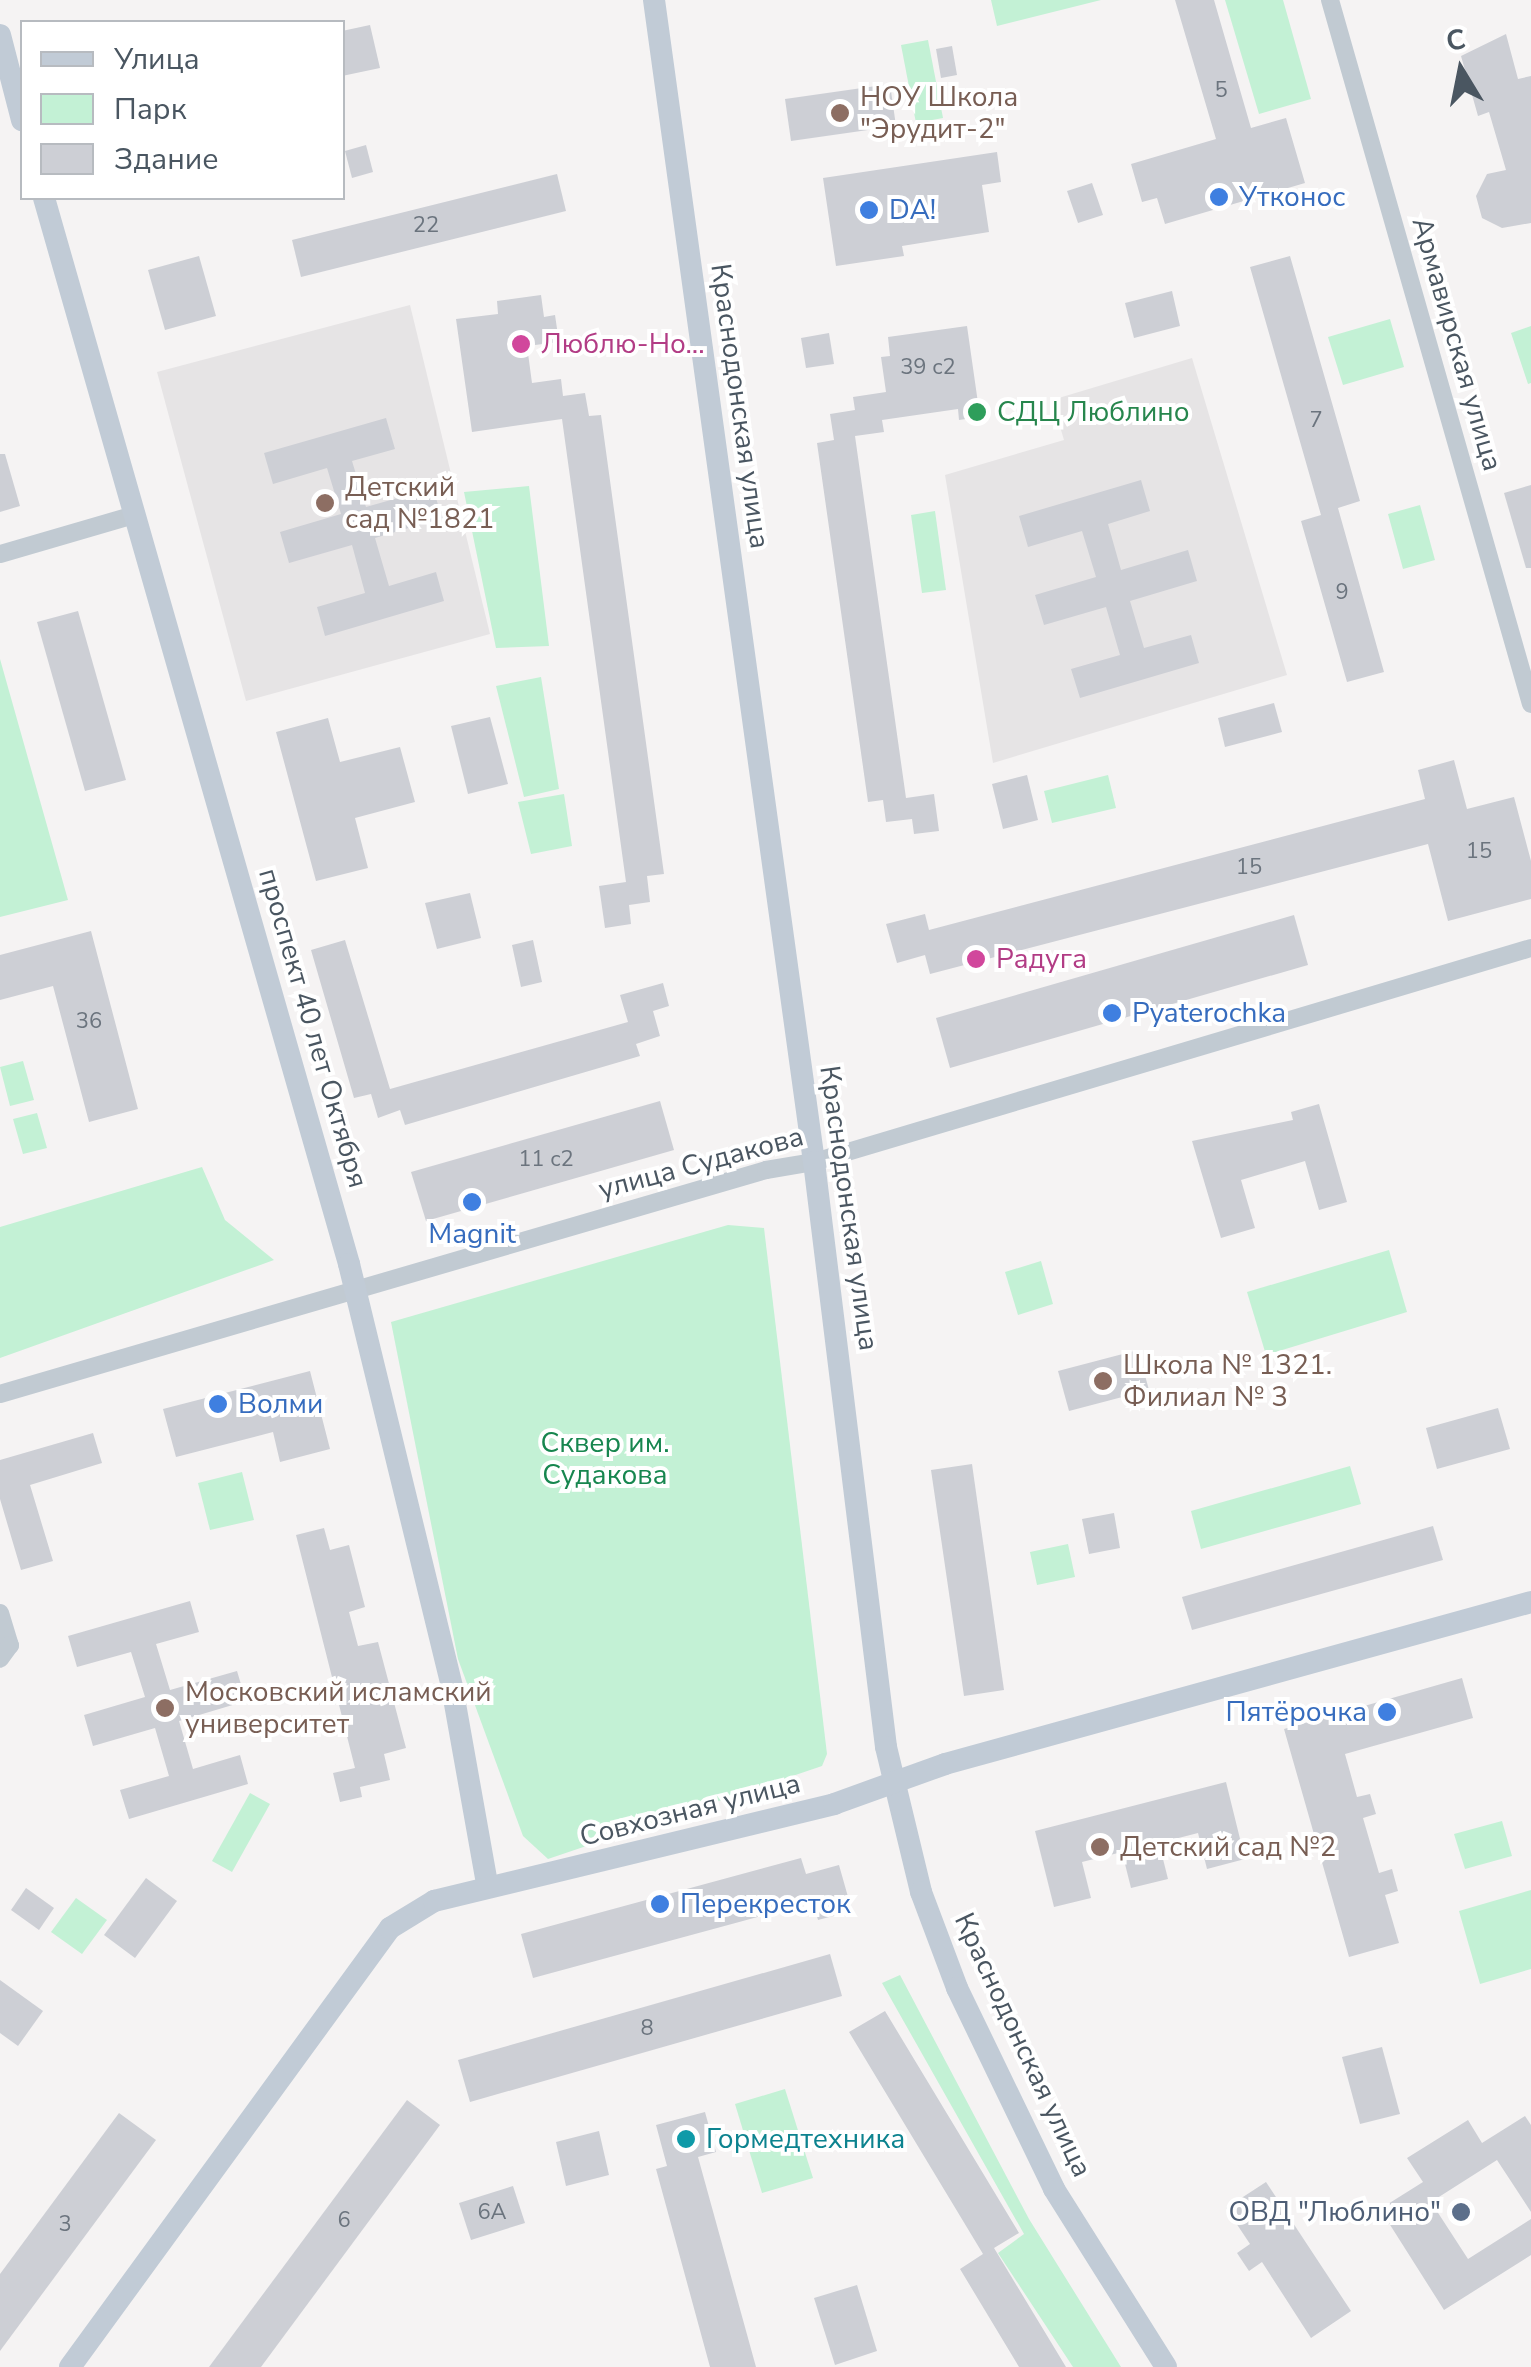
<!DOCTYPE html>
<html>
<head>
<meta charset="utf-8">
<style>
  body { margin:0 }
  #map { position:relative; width:1531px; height:2367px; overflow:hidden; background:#f5f3f3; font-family:"Nunito Sans",sans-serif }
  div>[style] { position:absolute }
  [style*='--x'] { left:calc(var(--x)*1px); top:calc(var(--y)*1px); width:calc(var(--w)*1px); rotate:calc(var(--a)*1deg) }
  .education>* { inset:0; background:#e6e4e5 }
  .green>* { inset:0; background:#c3f1d5 }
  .building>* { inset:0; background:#cdcfd5 }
  .street>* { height:18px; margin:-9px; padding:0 9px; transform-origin:9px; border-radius:9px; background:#c1cad2 }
  .secondary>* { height:22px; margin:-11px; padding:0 11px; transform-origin:11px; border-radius:11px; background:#c1cbd6 }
  .dots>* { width:28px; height:28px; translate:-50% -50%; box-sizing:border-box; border:5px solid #fff; border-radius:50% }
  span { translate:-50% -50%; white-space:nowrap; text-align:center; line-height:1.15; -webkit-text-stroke:8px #fff; paint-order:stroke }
  .number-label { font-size:22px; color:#6b747e }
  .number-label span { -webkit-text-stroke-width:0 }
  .education-label { font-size:28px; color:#785e54 }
  .left { translate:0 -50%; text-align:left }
  .shop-label { font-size:28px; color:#366cbe }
  .right { translate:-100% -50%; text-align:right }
  .hotel-label { font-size:28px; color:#b23c85 }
  .street-label { font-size:28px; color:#4a5661 }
  .leisure-label { font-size:28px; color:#27864d }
  .park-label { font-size:28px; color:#17864f }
  .culture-label { font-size:28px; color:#0d838f }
  .service-label { font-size:28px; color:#4e5e75 }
  .legend { position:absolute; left:20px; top:20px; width:325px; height:180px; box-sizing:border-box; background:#fff; border:2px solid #b7bbc0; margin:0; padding:12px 18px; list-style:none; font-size:30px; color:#4a5661 }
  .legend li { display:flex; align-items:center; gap:20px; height:50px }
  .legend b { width:50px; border:2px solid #b7bbc0 }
  .north { position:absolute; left:1411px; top:20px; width:100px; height:100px; -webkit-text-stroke:8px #fff; paint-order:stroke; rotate:350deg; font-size:28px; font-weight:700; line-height:40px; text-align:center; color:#4a5661 }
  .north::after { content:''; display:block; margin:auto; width:35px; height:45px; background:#4a5661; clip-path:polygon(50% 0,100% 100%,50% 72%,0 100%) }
</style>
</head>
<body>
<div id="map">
  <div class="education">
    <div style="clip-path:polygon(410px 305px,490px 634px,246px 701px,157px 372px)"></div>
    <div style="clip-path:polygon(1192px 358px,1287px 675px,993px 763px,945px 475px,1064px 440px,1052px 400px)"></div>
  </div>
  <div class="green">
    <div style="clip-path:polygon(991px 0,1101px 0,997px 26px)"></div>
    <div style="clip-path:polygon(1225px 0,1283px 0,1311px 99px,1259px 114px)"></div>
    <div style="clip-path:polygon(928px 40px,943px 118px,916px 123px,901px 45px)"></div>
    <div style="clip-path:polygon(1390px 319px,1404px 367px,1343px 385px,1328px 337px)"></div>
    <div style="clip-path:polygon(1531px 326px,1531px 383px,1528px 384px,1511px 333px)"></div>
    <div style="clip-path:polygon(529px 486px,549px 646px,496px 648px,464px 492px)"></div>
    <div style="clip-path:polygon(1420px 505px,1435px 560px,1403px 569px,1388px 514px)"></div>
    <div style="clip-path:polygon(935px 511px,946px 590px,922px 593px,911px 515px)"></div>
    <div style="clip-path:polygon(0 659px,68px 900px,0 917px)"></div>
    <div style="clip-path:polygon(541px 677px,559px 789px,524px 797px,496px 686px)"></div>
    <div style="clip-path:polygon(1108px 775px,1116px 808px,1052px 823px,1044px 791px)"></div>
    <div style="clip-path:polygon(564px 794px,572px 846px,531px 854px,518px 802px)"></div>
    <div style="clip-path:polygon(23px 1061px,34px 1100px,10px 1106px,0 1067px)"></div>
    <div style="clip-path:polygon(37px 1113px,47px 1148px,23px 1154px,13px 1119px)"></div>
    <div style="clip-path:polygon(202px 1167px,225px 1220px,274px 1260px,0 1358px,0 1227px)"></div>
    <div style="clip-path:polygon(728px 1225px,764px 1228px,827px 1754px,822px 1766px,548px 1859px,523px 1836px,458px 1659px,391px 1322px)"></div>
    <div style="clip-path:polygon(1389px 1250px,1407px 1312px,1266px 1355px,1247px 1292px)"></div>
    <div style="clip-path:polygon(1041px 1261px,1053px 1304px,1018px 1315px,1005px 1272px)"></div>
    <div style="clip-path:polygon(1350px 1466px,1361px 1504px,1201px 1549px,1191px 1511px)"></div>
    <div style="clip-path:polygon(242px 1472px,254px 1520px,210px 1530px,198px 1483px)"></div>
    <div style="clip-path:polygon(1068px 1544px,1075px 1577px,1037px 1585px,1030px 1552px)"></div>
    <div style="clip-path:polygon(250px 1793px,270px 1804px,232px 1872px,212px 1861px)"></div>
    <div style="clip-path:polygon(1502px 1821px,1512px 1856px,1465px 1869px,1454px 1834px)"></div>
    <div style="clip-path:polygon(1531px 1890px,1531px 1969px,1480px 1984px,1459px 1911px)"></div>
    <div style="clip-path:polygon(76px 1898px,107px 1920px,82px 1954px,51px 1932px)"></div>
    <div style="clip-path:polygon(900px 1975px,1029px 2219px,1121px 2367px,1073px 2367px,998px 2253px,1024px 2234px,882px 1983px)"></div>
    <div style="clip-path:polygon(785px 2089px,813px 2178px,762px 2193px,735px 2104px)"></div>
  </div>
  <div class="building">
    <div style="clip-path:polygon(1175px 0,1214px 0,1251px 128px,1286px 118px,1305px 183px,1165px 224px,1157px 198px,1142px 202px,1131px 164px,1216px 139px)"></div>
    <div style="clip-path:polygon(370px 25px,380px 68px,342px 76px,342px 31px)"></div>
    <div style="clip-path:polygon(1506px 34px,1518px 79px,1531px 76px,1531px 223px,1502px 228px,1482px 218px,1476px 196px,1487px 174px,1506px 170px,1489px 112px,1478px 116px,1461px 56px)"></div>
    <div style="clip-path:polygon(952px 46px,957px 75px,941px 78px,936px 49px)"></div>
    <div style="clip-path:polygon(890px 84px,896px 126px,791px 141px,785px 99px)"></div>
    <div style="clip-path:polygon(366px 145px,373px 172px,352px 178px,345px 151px)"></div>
    <div style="clip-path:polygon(997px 152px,1001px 182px,982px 185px,989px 232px,902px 246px,904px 256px,836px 266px,823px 178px)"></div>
    <div style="clip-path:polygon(557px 174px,566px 211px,301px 277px,292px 240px)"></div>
    <div style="clip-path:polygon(1092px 183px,1103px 215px,1078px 223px,1067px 191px)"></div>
    <div style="clip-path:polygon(199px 256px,216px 316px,165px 330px,148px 270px)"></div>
    <div style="clip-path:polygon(1290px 256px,1360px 501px,1338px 508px,1384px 672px,1347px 682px,1301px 521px,1321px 515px,1250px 267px)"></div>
    <div style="clip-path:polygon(1172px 291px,1180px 326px,1134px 338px,1125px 303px)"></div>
    <div style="clip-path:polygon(541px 295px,544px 317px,555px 315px,559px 342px,527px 346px,532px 383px,561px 379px,563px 396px,585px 393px,589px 416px,601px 415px,664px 874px,647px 876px,650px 902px,629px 905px,631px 924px,605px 928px,599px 886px,626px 882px,562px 419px,472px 432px,456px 319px,498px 314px,497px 301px)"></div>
    <div style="clip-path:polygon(967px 326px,980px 417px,959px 420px,958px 409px,882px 420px,884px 432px,855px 436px,906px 798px,934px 794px,939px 831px,914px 834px,912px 819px,886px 822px,883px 800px,868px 802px,817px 443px,834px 440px,830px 414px,855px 410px,853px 397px,886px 392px,881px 357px,890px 356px,888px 337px)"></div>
    <div style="clip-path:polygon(829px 333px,834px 364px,806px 368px,801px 338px)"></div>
    <div style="clip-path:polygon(386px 418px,395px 449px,352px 461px,366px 507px,433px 488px,442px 518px,375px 538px,389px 586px,436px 572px,444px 601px,325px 636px,317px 607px,365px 593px,352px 545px,289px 563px,280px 532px,341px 514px,327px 468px,273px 484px,264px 453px)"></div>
    <div style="clip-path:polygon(0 454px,5px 454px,20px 506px,0 512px)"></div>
    <div style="clip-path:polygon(1141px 480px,1150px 511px,1108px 524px,1121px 570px,1188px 550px,1197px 581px,1130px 601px,1144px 648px,1191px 635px,1199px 663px,1080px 698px,1071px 669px,1120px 655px,1106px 607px,1044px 625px,1035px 595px,1096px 577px,1082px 531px,1028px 547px,1019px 516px)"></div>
    <div style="clip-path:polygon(1531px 485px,1531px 568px,1526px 568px,1504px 493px)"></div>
    <div style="clip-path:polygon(78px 611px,126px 780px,85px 791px,37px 622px)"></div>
    <div style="clip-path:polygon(1274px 703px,1282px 732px,1225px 747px,1218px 718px)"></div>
    <div style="clip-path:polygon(490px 717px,508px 784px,468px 794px,451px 726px)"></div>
    <div style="clip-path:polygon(328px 718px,340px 762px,400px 747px,415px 802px,355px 818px,368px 868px,316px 881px,276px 732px)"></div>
    <div style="clip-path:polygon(1454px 760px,1467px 809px,1514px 797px,1531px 861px,1531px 899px,1448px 921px,1428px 844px,930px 974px,925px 955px,897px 963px,886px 924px,925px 914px,929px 930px,1425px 799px,1418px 770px)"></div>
    <div style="clip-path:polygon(1027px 775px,1038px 820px,1003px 829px,992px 784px)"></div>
    <div style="clip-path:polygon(470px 893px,481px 938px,437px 949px,425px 903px)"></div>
    <div style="clip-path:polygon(1294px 915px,1308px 965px,950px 1068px,936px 1018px)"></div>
    <div style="clip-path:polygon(91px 931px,138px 1109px,89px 1122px,53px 986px,0 1000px,0 955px)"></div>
    <div style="clip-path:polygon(345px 940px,390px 1089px,628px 1022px,620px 995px,663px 983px,669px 1006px,653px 1011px,660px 1036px,636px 1044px,640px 1056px,405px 1125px,400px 1110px,378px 1118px,371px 1094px,354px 1098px,311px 950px)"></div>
    <div style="clip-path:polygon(533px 940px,542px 982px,521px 987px,512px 945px)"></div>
    <div style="clip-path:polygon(660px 1101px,674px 1150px,426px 1221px,411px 1172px)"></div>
    <div style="clip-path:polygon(1319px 1104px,1347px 1202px,1319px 1210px,1305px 1161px,1241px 1180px,1255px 1228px,1221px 1238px,1192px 1141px,1293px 1120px,1291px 1112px)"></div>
    <div style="clip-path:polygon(1138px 1350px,1149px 1390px,1069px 1411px,1058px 1371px)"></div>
    <div style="clip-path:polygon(310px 1371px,330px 1449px,280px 1462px,273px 1432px,176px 1457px,163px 1409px)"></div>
    <div style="clip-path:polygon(1498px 1408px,1510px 1449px,1437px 1469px,1426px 1428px)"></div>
    <div style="clip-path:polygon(93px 1433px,102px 1463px,30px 1485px,53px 1561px,21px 1570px,0 1499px,0 1460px)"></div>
    <div style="clip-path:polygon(972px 1464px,1004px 1690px,964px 1696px,931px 1470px)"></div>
    <div style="clip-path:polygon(1114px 1513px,1120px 1548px,1089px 1554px,1082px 1519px)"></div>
    <div style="clip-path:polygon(1433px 1526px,1443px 1560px,1192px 1630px,1182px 1597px)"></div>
    <div style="clip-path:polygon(324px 1528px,330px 1550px,349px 1545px,365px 1607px,349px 1612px,358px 1646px,378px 1642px,406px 1748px,384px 1754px,390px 1780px,360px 1787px,362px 1797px,340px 1802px,333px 1773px,355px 1768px,296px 1535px)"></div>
    <div style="clip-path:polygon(190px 1601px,199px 1632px,156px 1644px,170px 1690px,237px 1671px,246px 1701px,179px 1721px,193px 1769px,240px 1755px,248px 1784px,129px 1819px,120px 1790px,169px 1776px,155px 1728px,93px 1746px,84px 1715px,145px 1697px,131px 1652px,77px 1667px,68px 1636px)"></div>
    <div style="clip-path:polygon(1462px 1678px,1473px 1718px,1345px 1754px,1357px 1797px,1370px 1794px,1376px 1814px,1363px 1818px,1379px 1873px,1392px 1869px,1398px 1891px,1385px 1895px,1399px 1943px,1349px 1957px,1284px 1729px)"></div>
    <div style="clip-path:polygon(1226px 1782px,1245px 1859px,1207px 1869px,1198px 1833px,1159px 1843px,1168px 1879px,1131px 1888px,1122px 1852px,1082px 1862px,1091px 1898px,1054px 1907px,1035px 1831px)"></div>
    <div style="clip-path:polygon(801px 1858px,806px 1874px,839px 1865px,852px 1911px,818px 1920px,813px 1902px,533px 1978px,521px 1934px)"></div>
    <div style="clip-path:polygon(146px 1878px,177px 1901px,135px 1958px,104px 1935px)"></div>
    <div style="clip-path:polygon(26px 1888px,54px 1908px,39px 1930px,11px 1910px)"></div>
    <div style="clip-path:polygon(830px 1954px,842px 1996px,470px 2102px,458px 2060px)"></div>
    <div style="clip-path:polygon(0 1980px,43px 2011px,18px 2046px,0 2033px)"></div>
    <div style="clip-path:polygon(885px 2011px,1019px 2233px,994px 2248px,1066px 2367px,1019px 2367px,960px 2269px,983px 2254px,849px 2032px)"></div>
    <div style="clip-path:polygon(1382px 2047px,1400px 2114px,1360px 2124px,1342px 2057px)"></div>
    <div style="clip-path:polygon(407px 2100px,440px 2125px,261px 2367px,209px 2367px)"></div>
    <div style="clip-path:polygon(705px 2112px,716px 2152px,698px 2157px,756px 2367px,710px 2367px,656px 2169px,667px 2166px,656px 2125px)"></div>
    <div style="clip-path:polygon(119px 2113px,156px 2140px,0 2351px,0 2274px)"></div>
    <div style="clip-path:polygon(1525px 2116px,1531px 2125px,1531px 2212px,1497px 2160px,1431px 2202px,1468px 2259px,1531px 2219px,1531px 2255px,1444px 2310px,1380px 2209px,1423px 2182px,1407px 2158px,1468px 2120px,1482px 2143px)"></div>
    <div style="clip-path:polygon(599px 2131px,609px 2175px,566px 2186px,556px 2142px)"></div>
    <div style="clip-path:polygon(1266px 2182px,1351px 2311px,1311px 2338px,1262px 2262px,1249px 2271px,1237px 2253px,1250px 2244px,1226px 2208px)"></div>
    <div style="clip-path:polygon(513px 2186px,525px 2223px,471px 2240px,459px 2203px)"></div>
    <div style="clip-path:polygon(857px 2285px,877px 2351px,835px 2365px,814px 2298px)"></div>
  </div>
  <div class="street">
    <div style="--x:1330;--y:0;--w:732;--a:74.07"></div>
    <div style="--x:0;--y:554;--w:140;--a:-16.2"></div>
    <div style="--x:0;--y:1394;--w:798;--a:-16.3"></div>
    <div style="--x:766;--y:1170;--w:49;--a:-9.5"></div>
    <div style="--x:814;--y:1162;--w:748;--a:-16.62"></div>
    <div style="--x:0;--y:1613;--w:34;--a:73"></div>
    <div style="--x:10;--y:1645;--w:17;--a:126"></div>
  </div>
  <div class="secondary">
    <div style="--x:654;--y:0;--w:1173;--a:82.16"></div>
    <div style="--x:814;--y:1162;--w:589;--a:82.98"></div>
    <div style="--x:886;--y:1747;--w:149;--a:76.4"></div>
    <div style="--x:921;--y:1892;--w:103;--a:69.4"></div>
    <div style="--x:957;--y:1988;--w:223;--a:64.2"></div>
    <div style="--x:1054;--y:2189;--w:210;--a:57.8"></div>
    <div style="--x:0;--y:35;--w:88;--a:75.5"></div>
    <div style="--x:44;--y:198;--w:1109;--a:74.03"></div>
    <div style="--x:349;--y:1264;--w:435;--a:76.3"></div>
    <div style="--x:452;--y:1687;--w:200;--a:79.9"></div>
    <div style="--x:70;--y:2367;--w:543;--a:-53.91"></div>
    <div style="--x:390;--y:1928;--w:52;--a:-31.5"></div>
    <div style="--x:434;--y:1901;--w:412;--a:-13.6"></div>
    <div style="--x:834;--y:1804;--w:118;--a:-19.8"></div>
    <div style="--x:945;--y:1764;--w:608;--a:-15.45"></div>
  </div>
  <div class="dots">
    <div style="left:840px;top:113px;background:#8d6e63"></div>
    <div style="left:1219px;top:197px;background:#3f7fe0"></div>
    <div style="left:869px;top:210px;background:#3f7fe0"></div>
    <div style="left:521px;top:344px;background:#d1479c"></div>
    <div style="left:977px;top:412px;background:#2e9e5b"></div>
    <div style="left:325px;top:503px;background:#8d6e63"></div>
    <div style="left:976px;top:959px;background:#d1479c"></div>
    <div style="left:1112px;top:1013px;background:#3f7fe0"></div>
    <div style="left:472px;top:1202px;background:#3f7fe0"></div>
    <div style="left:1103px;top:1381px;background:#8d6e63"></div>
    <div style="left:218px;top:1404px;background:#3f7fe0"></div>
    <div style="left:165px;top:1708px;background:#8d6e63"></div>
    <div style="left:1387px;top:1712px;background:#3f7fe0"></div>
    <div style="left:1100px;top:1847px;background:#8d6e63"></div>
    <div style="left:660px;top:1904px;background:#3f7fe0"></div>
    <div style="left:686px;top:2139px;background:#0f9aa8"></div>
    <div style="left:1461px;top:2212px;background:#5c6f8a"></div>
  </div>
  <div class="number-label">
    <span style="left:1221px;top:91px">5</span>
    <span style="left:426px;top:226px">22</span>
    <span style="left:928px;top:368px">39 с2</span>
    <span style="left:1316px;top:421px">7</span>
    <span style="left:1342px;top:593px">9</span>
    <span style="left:1479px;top:852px">15</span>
    <span style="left:1249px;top:868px">15</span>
    <span style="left:89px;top:1022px">36</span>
    <span style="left:546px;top:1160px">11 с2</span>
    <span style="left:647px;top:2029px">8</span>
    <span style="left:492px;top:2213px">6А</span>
    <span style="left:344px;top:2221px">6</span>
    <span style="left:65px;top:2225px">3</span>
  </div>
  <div class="education-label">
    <span class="left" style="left:860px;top:113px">НОУ Школа<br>"Эрудит-2"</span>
    <span class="left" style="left:345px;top:503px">Детский<br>сад №1821</span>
    <span class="left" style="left:1123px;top:1381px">Школа № 1321.<br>Филиал № 3</span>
    <span class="left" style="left:185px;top:1708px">Московский исламский<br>университет</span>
    <span class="left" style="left:1120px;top:1847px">Детский сад №2</span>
  </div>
  <div class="shop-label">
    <span class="left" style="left:1239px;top:197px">Утконос</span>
    <span class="left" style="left:889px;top:210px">DA!</span>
    <span class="left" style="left:1132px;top:1013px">Pyaterochka</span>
    <span style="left:472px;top:1234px">Magnit</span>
    <span class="left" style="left:238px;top:1404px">Волми</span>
    <span class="right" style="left:1367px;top:1712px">Пятёрочка</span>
    <span class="left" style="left:680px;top:1904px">Перекресток</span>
  </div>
  <div class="hotel-label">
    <span class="left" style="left:541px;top:344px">Люблю-Но...</span>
    <span class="left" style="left:996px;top:959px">Радуга</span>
  </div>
  <div class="street-label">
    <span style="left:1457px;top:344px;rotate:74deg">Армавирская улица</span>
    <span style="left:740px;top:406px;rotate:82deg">Краснодонская улица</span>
    <span style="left:313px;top:1028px;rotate:74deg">проспект 40 лет Октября</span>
    <span style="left:701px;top:1163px;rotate:-15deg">улица Судакова</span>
    <span style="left:849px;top:1208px;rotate:82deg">Краснодонская улица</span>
    <span style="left:690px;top:1810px;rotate:-14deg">Совхозная улица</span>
    <span style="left:1023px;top:2045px;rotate:65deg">Краснодонская улица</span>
  </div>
  <div class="leisure-label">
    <span class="left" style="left:997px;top:412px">СДЦ Люблино</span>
  </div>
  <div class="park-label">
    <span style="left:605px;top:1459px">Сквер им.<br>Судакова</span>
  </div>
  <div class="culture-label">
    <span class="left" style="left:706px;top:2139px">Гормедтехника</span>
  </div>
  <div class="service-label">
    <span class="right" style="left:1441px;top:2212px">ОВД "Люблино"</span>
  </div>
  <ul class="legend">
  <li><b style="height:12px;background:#c1cbd6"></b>Улица</li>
  <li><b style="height:28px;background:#c3f1d5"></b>Парк</li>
  <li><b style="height:28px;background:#cdcfd5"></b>Здание</li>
  </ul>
  <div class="north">С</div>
</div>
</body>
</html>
